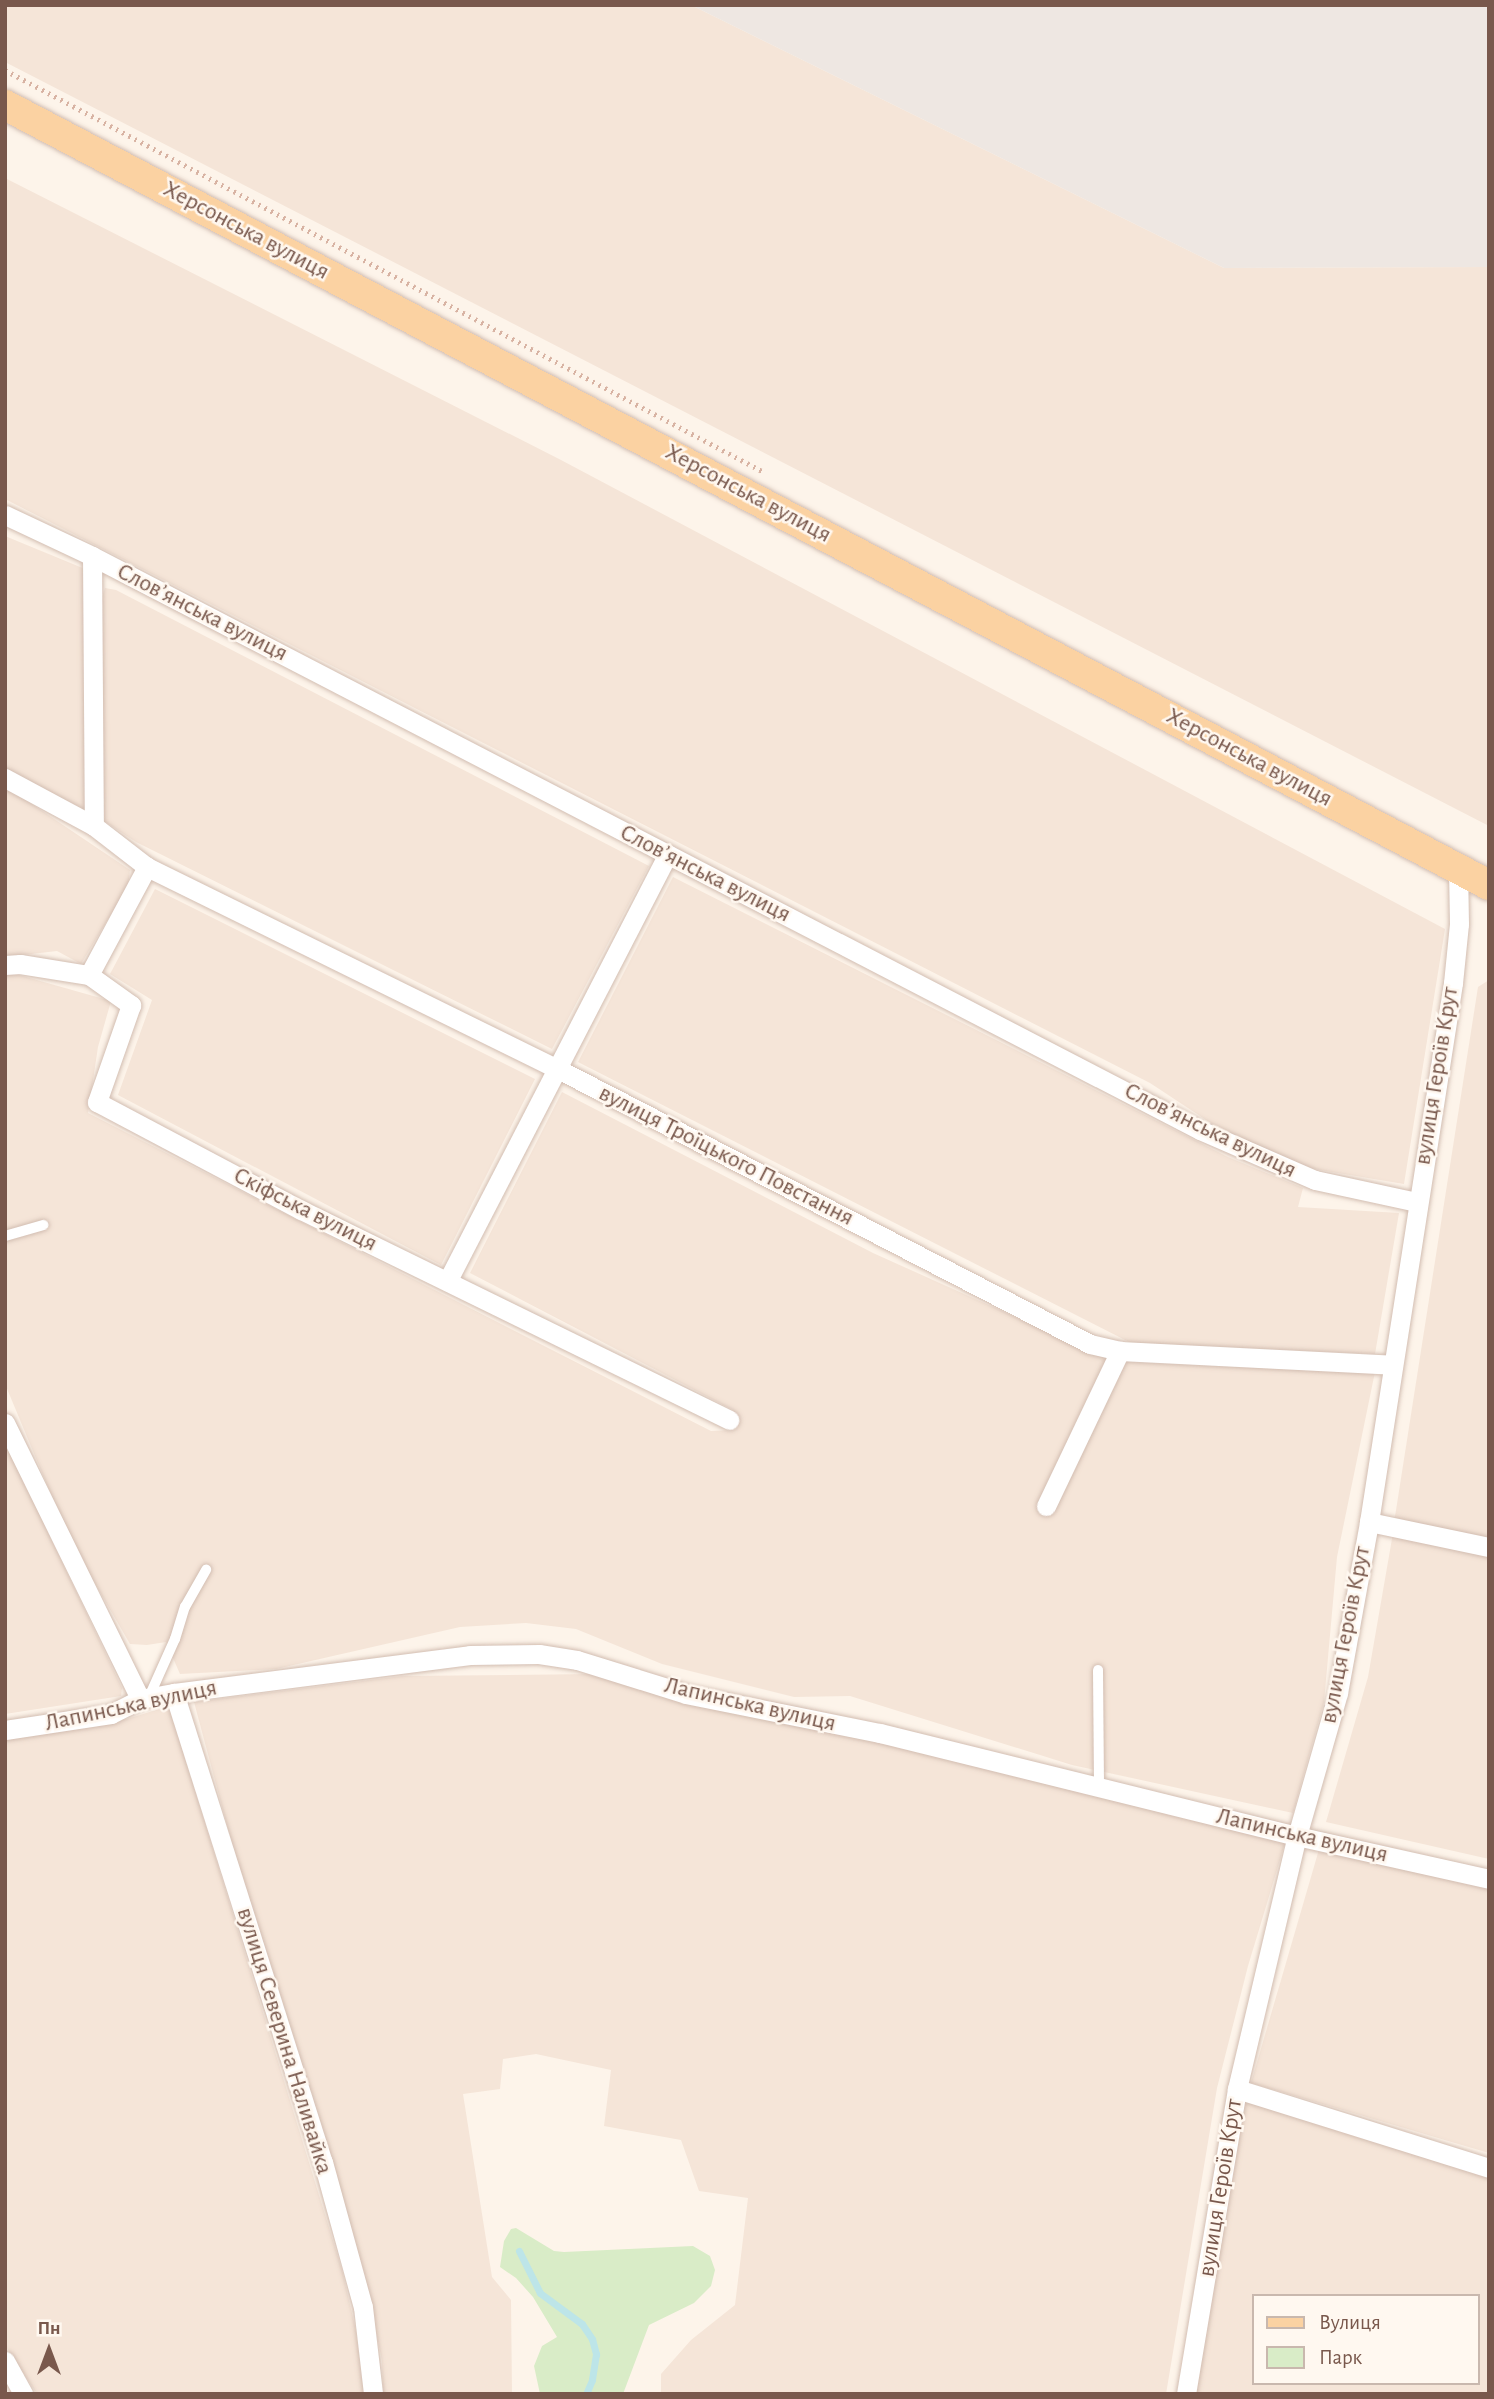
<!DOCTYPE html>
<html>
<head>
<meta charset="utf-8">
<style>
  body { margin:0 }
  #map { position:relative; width:1494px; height:2399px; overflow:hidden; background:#fdf4ea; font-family:"Alegreya Sans",sans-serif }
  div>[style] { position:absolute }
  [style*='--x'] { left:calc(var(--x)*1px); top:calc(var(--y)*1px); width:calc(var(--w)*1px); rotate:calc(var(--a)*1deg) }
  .residential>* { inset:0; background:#f5e5d8 }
  .industrial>* { inset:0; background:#eee7e2 }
  .green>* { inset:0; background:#d9ecc7 }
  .stream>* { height:7px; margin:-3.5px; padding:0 3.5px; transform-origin:3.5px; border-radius:3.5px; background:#bde5e8 }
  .path>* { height:4.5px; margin-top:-2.25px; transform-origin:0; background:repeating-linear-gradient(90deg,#d8b3a3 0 2px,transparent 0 7px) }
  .roads { filter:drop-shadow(0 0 2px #d2bdb1) drop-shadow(0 0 2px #d2bdb1) }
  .service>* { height:10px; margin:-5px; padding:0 5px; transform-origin:5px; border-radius:5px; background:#fff }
  .minor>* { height:19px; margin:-9.5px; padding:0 9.5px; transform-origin:9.5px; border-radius:9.5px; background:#fff }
  .primary>* { height:30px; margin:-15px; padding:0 15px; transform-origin:15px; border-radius:15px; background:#fbd2a2 }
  span { translate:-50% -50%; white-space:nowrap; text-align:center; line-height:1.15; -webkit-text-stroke:5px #fff8f0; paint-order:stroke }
  .street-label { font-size:24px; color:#79584c }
  .frame { position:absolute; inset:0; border:7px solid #79584c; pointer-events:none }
  .legend { position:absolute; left:1252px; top:2294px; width:228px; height:91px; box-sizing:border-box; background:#fff8f0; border:2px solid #c9b8ae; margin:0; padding:9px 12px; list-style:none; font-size:21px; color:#79584c }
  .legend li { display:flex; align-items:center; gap:14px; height:35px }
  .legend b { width:35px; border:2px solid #c9b8ae }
  .north { position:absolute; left:14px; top:2315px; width:70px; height:70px; -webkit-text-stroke:5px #fff8f0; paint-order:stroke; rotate:0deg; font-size:19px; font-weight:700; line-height:28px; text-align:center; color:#79584c }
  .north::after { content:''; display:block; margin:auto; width:24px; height:32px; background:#79584c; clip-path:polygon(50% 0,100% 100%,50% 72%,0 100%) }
</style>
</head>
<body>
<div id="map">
  <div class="residential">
    <div style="clip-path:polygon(5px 5px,691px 5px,1224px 268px,1489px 267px,1489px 826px,5px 62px)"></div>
    <div style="clip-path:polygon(5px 178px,561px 460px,1445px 929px,1404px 1184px,1308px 1168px,1232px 1137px,1150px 1083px,5px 499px)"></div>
    <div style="clip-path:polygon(5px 536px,85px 569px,87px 811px,5px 769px)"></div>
    <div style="clip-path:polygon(105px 588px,116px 590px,649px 866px,552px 1049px,136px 842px,104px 821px,101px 600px)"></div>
    <div style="clip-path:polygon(5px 786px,130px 870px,128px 886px,81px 964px,57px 951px,5px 957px)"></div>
    <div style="clip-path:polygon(673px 877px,1228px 1157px,1303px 1188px,1298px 1207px,1399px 1213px,1375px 1354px,1131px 1343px,578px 1062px)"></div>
    <div style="clip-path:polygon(155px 889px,535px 1079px,441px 1265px,118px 1095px,152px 1000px,110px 974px)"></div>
    <div style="clip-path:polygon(12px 973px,111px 1001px,98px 1047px,88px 1113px,711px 1431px,735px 1430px,737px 1425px,733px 1410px,470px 1273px,562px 1092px,873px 1253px,1095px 1353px,1130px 1362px,1233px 1367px,1376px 1367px,1337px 1557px,1324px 1702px,1293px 1813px,1072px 1765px,850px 1696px,794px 1697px,662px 1664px,576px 1629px,526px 1623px,460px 1627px,276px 1669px,180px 1674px,166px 1642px,147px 1645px,130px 1644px,71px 1542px,5px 1384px,5px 974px)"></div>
    <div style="clip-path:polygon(1489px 980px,1489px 1544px,1394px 1523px,1478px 987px)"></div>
    <div style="clip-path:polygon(5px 1442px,122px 1688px,121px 1696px,5px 1714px)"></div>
    <div style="clip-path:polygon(1393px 1533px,1489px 1551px,1489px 1859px,1326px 1822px,1368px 1677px)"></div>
    <div style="clip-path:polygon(597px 1674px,848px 1731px,1286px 1840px,1248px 1966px,1217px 2088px,1166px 2394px,661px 2394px,661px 2374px,691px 2340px,735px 2305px,748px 2198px,699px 2191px,681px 2140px,604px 2126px,611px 2070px,536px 2054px,503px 2059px,500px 2089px,463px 2094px,492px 2277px,511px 2300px,512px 2394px,383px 2394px,382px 2361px,364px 2272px,235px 1855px,194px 1702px,403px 1676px)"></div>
    <div style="clip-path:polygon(169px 1706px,342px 2270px,356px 2331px,364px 2394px,37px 2394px,5px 2345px,5px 1737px,127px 1719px)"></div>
    <div style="clip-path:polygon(1320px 1846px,1489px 1884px,1489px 2153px,1251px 2083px)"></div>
    <div style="clip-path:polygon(evenodd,1255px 2098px,1489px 2173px,1489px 2394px,1195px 2394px,1243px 2103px,1255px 2098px,1254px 2296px,1478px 2296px,1478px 2383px,1254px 2383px,1254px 2296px)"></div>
  </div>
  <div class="industrial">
    <div style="clip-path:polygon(691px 5px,1489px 5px,1489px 267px,1224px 268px)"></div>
  </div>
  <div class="green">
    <div style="clip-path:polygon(516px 2228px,554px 2251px,564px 2252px,693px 2246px,710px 2256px,715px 2270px,711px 2286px,694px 2303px,649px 2325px,623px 2394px,540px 2394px,534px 2366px,542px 2346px,557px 2337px,533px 2297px,516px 2278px,500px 2267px,504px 2241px,511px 2229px)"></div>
  </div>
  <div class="stream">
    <div style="--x:519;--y:2251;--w:47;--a:63.4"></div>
    <div style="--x:540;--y:2293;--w:52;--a:36.4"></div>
    <div style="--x:582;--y:2324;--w:18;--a:56"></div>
    <div style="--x:592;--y:2339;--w:16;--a:75"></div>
    <div style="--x:596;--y:2354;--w:26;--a:99"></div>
    <div style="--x:592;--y:2380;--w:15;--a:113"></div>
  </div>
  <div class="path">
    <div style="--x:5;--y:70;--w:859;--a:27.91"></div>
  </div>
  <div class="roads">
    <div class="service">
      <div style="--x:5;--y:1236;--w:40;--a:-16"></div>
      <div style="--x:1098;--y:1670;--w:118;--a:89.5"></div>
      <div style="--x:149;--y:1697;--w:64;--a:-65.9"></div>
      <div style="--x:175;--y:1639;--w:34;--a:-73"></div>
      <div style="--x:185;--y:1607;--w:43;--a:-60.4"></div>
    </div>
    <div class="minor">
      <div style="--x:5;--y:515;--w:96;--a:25.2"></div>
      <div style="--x:92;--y:556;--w:1248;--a:27.39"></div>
      <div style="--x:1200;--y:1130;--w:125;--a:23.5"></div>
      <div style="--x:1315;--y:1180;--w:104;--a:12.2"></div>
      <div style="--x:92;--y:556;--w:270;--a:89.6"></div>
      <div style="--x:5;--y:778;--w:101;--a:28.3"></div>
      <div style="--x:94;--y:826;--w:67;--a:37.7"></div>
      <div style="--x:147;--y:867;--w:456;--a:26.2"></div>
      <div style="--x:556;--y:1068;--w:601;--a:27.33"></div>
      <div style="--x:1090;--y:1344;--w:31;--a:13"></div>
      <div style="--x:1120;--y:1351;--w:273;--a:2.9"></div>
      <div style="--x:5;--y:965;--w:15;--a:-4"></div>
      <div style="--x:20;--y:964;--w:70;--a:9.1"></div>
      <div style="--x:89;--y:975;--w:52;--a:35.5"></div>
      <div style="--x:131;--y:1005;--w:103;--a:109.3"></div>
      <div style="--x:97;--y:1102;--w:231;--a:27.9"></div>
      <div style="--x:301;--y:1210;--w:477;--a:26.1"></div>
      <div style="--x:89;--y:975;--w:123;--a:-61.8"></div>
      <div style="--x:448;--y:1280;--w:479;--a:-62.7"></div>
      <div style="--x:5;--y:1423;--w:307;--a:63.9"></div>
      <div style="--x:1046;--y:1506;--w:172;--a:-64.5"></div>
      <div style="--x:1369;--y:1522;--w:123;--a:11.8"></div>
      <div style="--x:174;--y:1693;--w:492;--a:72.4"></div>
      <div style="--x:323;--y:2162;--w:150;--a:74.6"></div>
      <div style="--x:363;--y:2307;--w:88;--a:83.4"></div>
      <div style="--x:5;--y:1730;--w:107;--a:-8.6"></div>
      <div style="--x:111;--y:1714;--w:33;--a:-27"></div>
      <div style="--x:140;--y:1699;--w:35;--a:-10"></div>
      <div style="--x:174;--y:1693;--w:298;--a:-7.3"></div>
      <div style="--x:470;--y:1655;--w:69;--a:-0.8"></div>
      <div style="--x:539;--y:1654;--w:38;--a:9"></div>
      <div style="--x:577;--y:1660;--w:114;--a:17.3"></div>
      <div style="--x:686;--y:1694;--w:198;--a:11.4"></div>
      <div style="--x:880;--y:1733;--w:430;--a:13.9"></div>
      <div style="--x:1297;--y:1836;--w:197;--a:12.6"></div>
      <div style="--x:1237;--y:2089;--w:264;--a:17.4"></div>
      <div style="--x:5;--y:2361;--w:38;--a:61"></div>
      <div style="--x:1186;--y:2394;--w:309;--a:-80.5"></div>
      <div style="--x:1237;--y:2089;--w:260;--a:-76.7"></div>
      <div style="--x:1297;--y:1836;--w:149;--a:-74"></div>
      <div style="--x:1338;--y:1693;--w:174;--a:-79.7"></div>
      <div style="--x:1369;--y:1522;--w:546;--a:-81.14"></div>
      <div style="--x:1453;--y:983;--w:59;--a:-84.2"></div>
      <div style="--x:1459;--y:924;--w:55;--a:-91"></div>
    </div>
    <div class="primary">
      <div style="--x:5;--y:105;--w:1677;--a:27.73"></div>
    </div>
  </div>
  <div class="street-label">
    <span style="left:246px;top:231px;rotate:28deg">Херсонська вулиця</span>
    <span style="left:748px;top:494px;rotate:28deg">Херсонська вулиця</span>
    <span style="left:202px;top:613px;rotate:27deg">Словʼянська вулиця</span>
    <span style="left:1249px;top:758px;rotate:28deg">Херсонська вулиця</span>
    <span style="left:705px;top:874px;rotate:27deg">Словʼянська вулиця</span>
    <span style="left:1437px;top:1076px;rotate:-81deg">вулиця Героїв Крут</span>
    <span style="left:1210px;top:1131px;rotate:26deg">Словʼянська вулиця</span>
    <span style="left:726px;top:1156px;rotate:27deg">вулиця Троїцького Повстання</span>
    <span style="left:305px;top:1210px;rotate:27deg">Скіфська вулиця</span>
    <span style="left:1346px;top:1635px;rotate:-79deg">вулиця Героїв Крут</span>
    <span style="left:750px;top:1705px;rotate:13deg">Лапинська вулиця</span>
    <span style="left:131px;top:1706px;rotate:-12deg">Лапинська вулиця</span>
    <span style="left:1302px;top:1836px;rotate:13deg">Лапинська вулиця</span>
    <span style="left:284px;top:2041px;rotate:73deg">вулиця Северина Наливайка</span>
    <span style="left:1221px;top:2188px;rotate:-81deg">вулиця Героїв Крут</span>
  </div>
  <div class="frame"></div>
  <ul class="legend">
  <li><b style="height:9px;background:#fbd2a2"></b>Вулиця</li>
  <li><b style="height:19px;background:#d9ecc7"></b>Парк</li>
  </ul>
  <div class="north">Пн</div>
</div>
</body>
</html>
